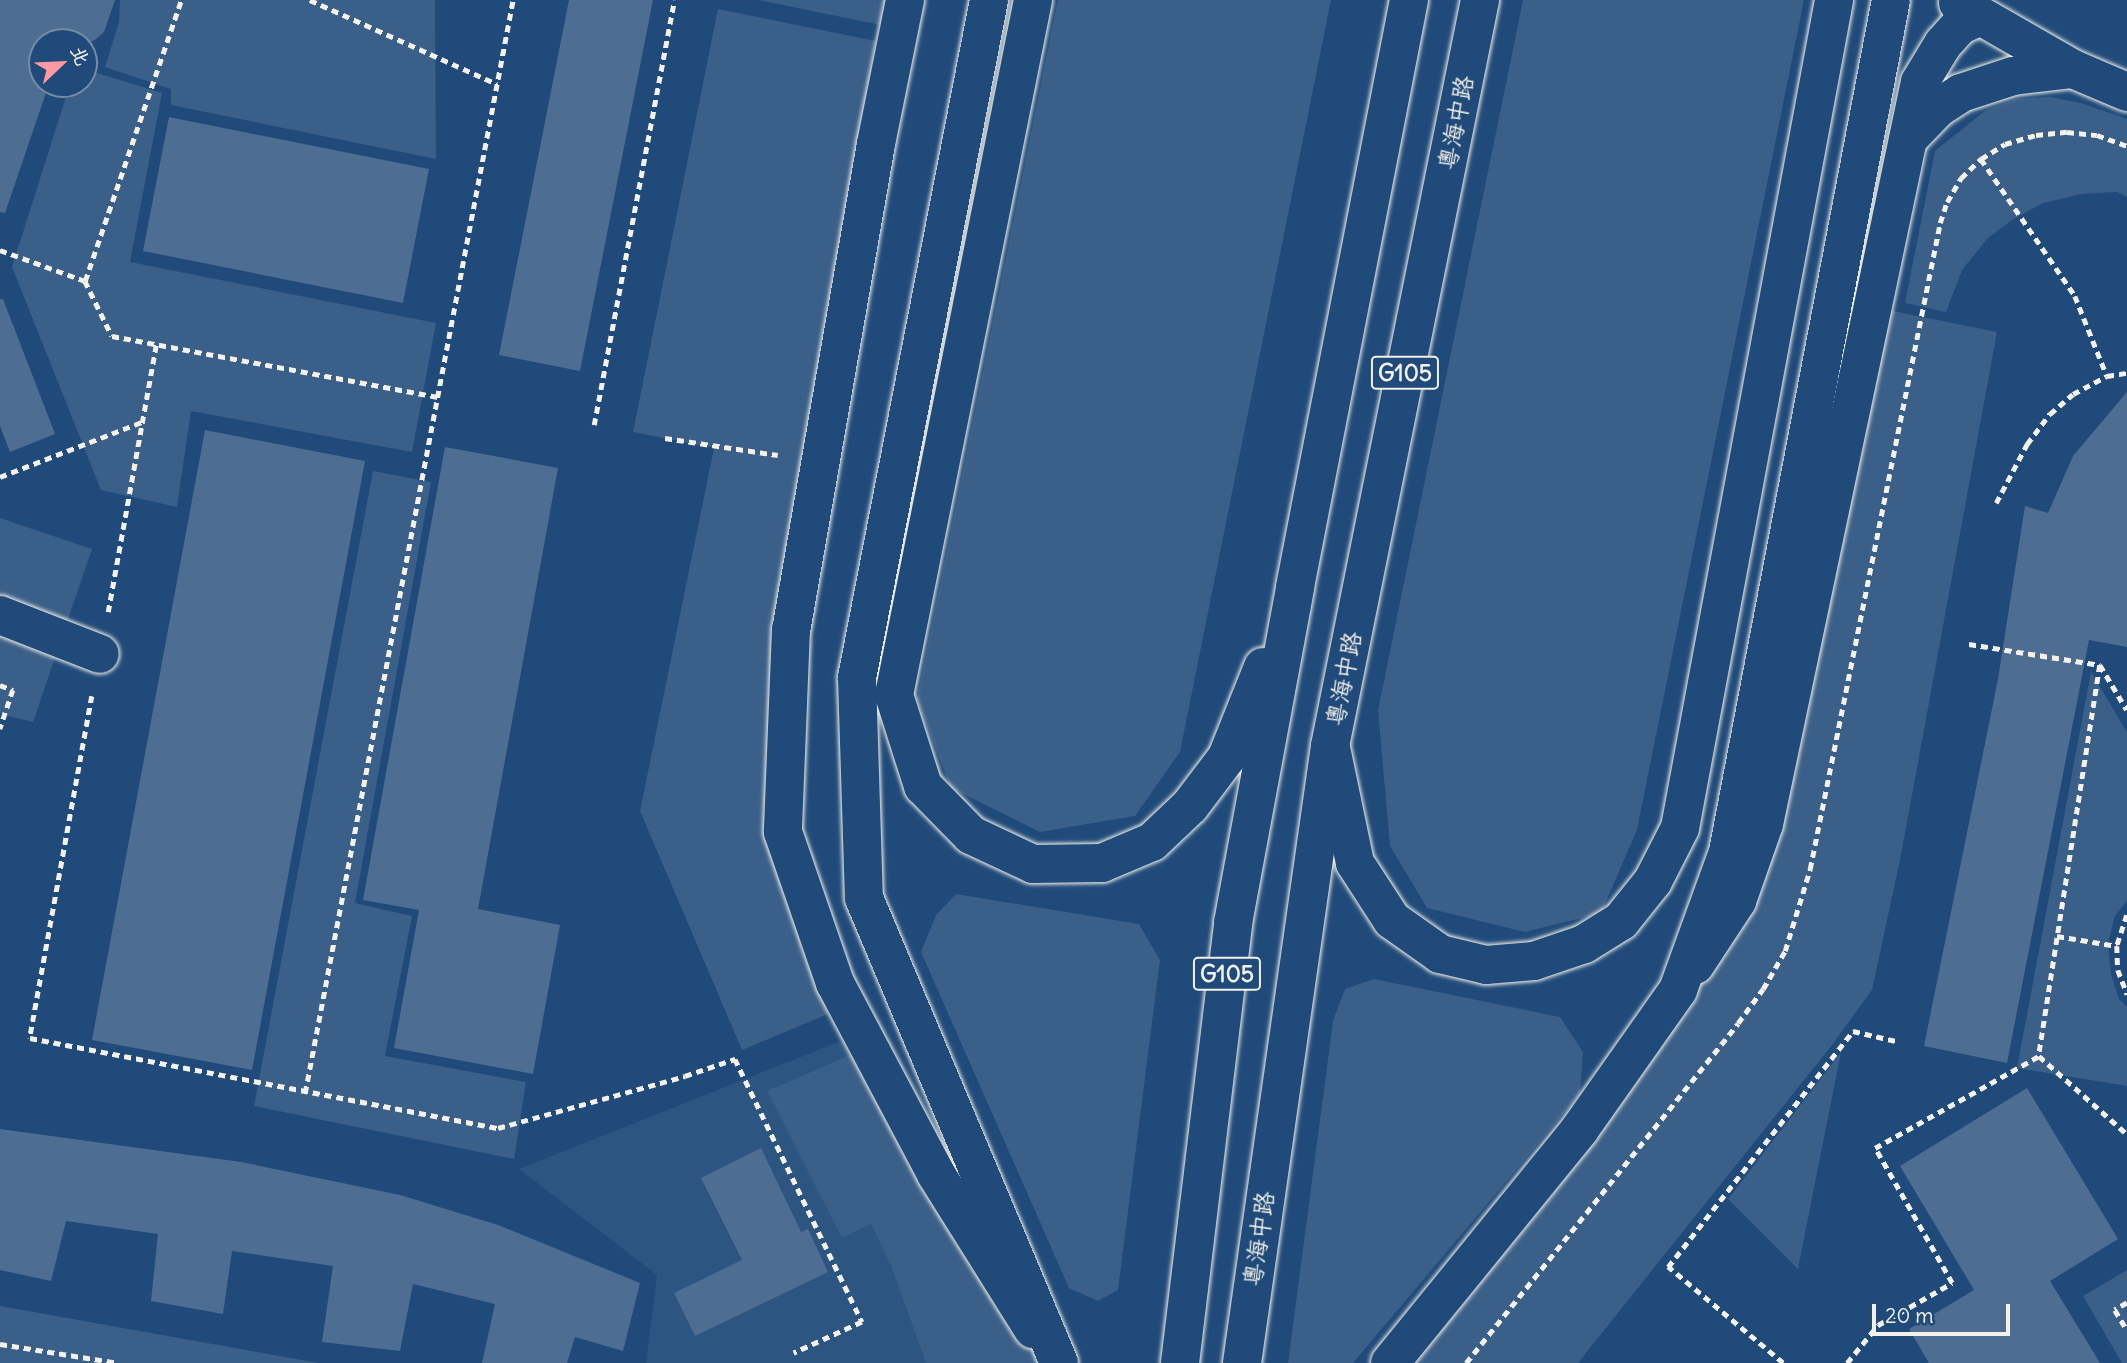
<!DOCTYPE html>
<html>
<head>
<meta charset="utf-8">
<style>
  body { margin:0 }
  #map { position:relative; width:2127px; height:1363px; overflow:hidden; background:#1f4a7a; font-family:Delius,"LXGW WenKai TC",sans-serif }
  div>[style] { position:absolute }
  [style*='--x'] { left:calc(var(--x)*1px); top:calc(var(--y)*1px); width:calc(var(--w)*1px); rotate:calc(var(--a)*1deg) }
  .built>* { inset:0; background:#2d5581 }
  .green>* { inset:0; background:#3a5f88 }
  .building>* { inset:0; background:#4d6e92 }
  .path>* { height:4.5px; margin-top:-2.25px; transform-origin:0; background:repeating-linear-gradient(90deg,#f4f1e8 0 7px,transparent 0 12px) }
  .roads { filter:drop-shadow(0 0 2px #f4f1e8) drop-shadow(0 0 2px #f4f1e8) }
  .minor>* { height:38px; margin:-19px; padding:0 19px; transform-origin:19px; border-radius:19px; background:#1f4a7a }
  .major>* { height:38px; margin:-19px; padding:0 19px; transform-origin:19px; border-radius:19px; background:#1f4a7a }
  .highway>* { height:38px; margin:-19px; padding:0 19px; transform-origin:19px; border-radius:19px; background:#1f4a7a }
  span { translate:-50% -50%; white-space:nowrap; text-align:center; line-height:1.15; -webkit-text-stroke:5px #1f4a7a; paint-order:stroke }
  .shield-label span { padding:2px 5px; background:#1f4a7a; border:2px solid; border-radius:5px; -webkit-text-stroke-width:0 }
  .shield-label { font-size:23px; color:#f4f1e8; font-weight:700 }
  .street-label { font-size:24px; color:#f4f1e8 }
  .north { position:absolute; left:28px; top:28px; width:70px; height:70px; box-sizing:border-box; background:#1f4a7a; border:2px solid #748da6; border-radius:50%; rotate:67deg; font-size:19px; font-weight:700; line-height:28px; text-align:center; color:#f4f1e8 }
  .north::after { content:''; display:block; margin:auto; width:24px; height:32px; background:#ff9aa2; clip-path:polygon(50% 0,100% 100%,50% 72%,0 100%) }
  .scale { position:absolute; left:1872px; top:1304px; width:138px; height:32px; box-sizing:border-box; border:4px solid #f4f1e8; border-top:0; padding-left:9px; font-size:21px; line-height:24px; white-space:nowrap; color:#f4f1e8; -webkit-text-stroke:5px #1f4a7a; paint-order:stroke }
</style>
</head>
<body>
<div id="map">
  <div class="built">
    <div style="clip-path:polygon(856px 1035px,1050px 1363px,646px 1363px,657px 1275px,519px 1169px)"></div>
  </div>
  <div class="green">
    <div style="clip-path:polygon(120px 0,435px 0,436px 159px,171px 105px,171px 89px,105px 67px,119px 22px)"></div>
    <div style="clip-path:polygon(758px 0,900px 0,895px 28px)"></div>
    <div style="clip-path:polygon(1058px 0,1331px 0,1180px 752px,1135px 816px,1040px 832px,951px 788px,917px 700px)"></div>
    <div style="clip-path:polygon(1523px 0,1804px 0,1637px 830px,1601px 913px,1525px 932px,1427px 908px,1390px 846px,1378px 710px)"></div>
    <div style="clip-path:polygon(718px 9px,876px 41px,773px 624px,763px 832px,828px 1014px,742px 1050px,640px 811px,714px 448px,633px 432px)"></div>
    <div style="clip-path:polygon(84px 69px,162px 93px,130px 262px,436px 323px,412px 452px,191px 411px,177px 507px,101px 490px,12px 267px,70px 84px,84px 84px)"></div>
    <div style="clip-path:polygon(2050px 97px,2081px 103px,2127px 119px,2127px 197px,2117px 192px,2082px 194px,2043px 203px,2012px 220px,1988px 238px,1962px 270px,1946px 312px,1905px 303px,1935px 151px,1986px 110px,2017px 99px)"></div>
    <div style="clip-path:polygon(1878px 308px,1997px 332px,1901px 855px,1872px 990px,1832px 1045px,1578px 1363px,1390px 1363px,1678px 990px)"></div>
    <div style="clip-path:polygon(373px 471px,431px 482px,355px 903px,412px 916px,385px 1056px,526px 1082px,514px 1159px,254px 1106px)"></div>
    <div style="clip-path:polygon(0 518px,92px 549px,33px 722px,0 714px)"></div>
    <div style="clip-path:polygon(2091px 672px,2127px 732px,2127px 901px,2115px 916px,2108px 943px,2111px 974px,2119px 999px,2127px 1007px,2127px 1086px,2017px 1068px)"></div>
    <div style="clip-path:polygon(956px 894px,1139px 924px,1160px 960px,1118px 1290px,1098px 1301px,1069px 1288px,921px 952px,936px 915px)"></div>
    <div style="clip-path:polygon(1374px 979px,1560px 1017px,1583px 1052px,1580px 1094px,1353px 1363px,1288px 1363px,1333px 1021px,1345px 989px)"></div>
    <div style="clip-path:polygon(1841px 1052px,1798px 1269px,1728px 1199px)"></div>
    <div style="clip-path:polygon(855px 1053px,1042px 1363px,926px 1363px,892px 1268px,871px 1224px,842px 1238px,767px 1091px)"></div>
    <div style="clip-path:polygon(2127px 1270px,2127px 1363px,2122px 1363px,2083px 1296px)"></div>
    <div style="clip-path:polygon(0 1306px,319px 1363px,0 1363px)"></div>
  </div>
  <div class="building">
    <div style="clip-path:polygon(0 0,115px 0,104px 32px,95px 40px,84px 44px,42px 42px,42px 84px,49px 84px,5px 213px,0 212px)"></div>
    <div style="clip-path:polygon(569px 0,653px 0,580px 371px,499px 355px)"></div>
    <div style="clip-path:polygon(169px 117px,429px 169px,403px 303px,143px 251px)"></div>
    <div style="clip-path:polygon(0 299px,3px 299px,55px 434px,10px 452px,0 426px)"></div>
    <div style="clip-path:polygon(2127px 392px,2127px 647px,2089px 640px,2007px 1063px,1924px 1046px,1998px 679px,2025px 506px,2048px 513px,2073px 456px)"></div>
    <div style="clip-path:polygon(205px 430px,365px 461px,252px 1070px,92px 1040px)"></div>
    <div style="clip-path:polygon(445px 447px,558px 468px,478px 909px,560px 925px,533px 1074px,394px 1048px,419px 910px,363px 900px)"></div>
    <div style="clip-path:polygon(2027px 1088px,2118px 1239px,2050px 1281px,2100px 1363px,1929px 1363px,1909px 1329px,1974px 1290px,1900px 1166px)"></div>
    <div style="clip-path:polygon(0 1129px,241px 1162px,400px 1195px,498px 1225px,640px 1283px,623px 1351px,575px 1337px,567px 1363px,482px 1363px,495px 1304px,413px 1284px,400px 1351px,322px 1342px,333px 1266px,232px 1251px,223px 1314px,151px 1301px,158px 1234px,66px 1221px,51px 1281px,0 1270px)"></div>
    <div style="clip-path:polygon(761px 1148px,801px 1232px,808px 1229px,828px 1272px,695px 1336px,674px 1293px,742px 1260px,701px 1178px)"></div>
  </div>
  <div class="path">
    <div style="--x:310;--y:0;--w:205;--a:24.2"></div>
    <div style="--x:1981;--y:159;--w:166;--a:55.5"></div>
    <div style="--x:2075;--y:296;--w:86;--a:68.2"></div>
    <div style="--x:0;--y:250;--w:90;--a:20"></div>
    <div style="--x:85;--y:281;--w:297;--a:-71.1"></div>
    <div style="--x:85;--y:281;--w:61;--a:63.9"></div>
    <div style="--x:112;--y:336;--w:333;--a:10.6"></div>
    <div style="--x:594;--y:425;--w:432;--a:-79.3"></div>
    <div style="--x:665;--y:438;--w:114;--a:8.6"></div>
    <div style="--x:0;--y:477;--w:152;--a:-21.2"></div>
    <div style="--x:1996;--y:503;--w:67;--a:-62.3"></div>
    <div style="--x:2027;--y:444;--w:38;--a:-53"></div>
    <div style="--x:2050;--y:414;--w:30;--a:-41"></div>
    <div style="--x:2073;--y:394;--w:38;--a:-28"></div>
    <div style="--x:2107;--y:376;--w:20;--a:-9"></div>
    <div style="--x:108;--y:612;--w:272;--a:-79.8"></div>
    <div style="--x:1969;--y:644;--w:133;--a:9.1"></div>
    <div style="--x:2100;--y:665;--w:52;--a:59"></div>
    <div style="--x:2100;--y:665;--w:396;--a:98.9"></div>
    <div style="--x:2039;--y:1056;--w:118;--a:41.6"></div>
    <div style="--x:0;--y:685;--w:14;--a:21"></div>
    <div style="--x:13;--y:690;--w:41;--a:108.4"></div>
    <div style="--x:92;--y:696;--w:348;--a:100.3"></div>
    <div style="--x:30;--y:1038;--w:477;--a:10.9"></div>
    <div style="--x:498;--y:1128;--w:194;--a:-15.5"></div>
    <div style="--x:685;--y:1076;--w:53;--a:-18.8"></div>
    <div style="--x:735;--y:1059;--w:292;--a:64.2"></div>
    <div style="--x:862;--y:1322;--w:75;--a:155.5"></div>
    <div style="--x:2127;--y:915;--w:33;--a:108"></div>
    <div style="--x:2117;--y:946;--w:24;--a:88"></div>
    <div style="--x:2118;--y:970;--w:26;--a:69"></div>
    <div style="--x:2057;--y:936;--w:61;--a:9.5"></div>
    <div style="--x:305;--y:1093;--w:1113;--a:-79.23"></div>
    <div style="--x:2127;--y:1303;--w:14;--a:150"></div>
    <div style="--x:2115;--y:1310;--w:23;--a:59"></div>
    <div style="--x:0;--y:1344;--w:120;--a:9.1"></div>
    <div style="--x:1466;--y:1363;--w:435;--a:-51.3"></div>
    <div style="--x:1738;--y:1023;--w:42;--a:-53.7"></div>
    <div style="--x:1763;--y:989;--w:44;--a:-59.9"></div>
    <div style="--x:1785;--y:951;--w:86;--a:-73"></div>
    <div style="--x:1810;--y:869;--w:659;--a:-78.62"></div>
    <div style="--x:1940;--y:223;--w:22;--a:-72"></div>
    <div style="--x:1947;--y:202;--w:28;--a:-60"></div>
    <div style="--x:1961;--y:178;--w:28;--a:-44"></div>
    <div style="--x:1981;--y:159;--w:28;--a:-32"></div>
    <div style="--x:2005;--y:144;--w:32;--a:-16"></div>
    <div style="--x:2036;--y:135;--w:31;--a:-6"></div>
    <div style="--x:2067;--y:132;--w:30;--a:6"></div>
    <div style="--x:2097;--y:135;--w:32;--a:20"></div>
    <div style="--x:1783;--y:1363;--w:150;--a:-140.1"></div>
    <div style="--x:1668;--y:1267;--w:300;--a:-51.9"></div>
    <div style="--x:1853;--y:1031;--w:44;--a:13.1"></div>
    <div style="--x:1847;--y:1363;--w:49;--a:-50.8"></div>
    <div style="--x:1878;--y:1325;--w:85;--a:-29.6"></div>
    <div style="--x:1952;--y:1283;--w:155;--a:-119.7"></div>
    <div style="--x:1875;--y:1148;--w:188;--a:-29.3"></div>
  </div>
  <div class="roads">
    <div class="minor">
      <div style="--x:0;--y:615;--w:107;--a:21.3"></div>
    </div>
    <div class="major">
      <div style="--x:905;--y:0;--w:147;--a:101.4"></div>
      <div style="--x:876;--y:144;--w:492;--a:99.9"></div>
      <div style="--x:791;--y:629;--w:203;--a:92.3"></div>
      <div style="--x:783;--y:832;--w:160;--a:71"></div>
      <div style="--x:835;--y:983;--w:216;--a:62.1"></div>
      <div style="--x:936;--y:1174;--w:183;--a:58"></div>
      <div style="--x:1958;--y:3;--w:133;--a:29.9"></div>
      <div style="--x:2073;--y:69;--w:59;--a:23.1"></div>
      <div style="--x:1909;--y:138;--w:42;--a:-46"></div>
      <div style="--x:1938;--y:108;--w:27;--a:-33"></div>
      <div style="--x:1961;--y:93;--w:55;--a:-18.1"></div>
      <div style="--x:2013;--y:76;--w:60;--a:-6.7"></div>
      <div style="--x:1331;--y:748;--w:117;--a:78.2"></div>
      <div style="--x:1355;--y:863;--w:68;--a:57"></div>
      <div style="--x:1392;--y:920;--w:59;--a:35.3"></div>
      <div style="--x:1440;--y:954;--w:47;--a:13.4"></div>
      <div style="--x:1486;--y:965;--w:48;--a:-4.8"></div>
      <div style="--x:1534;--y:961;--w:53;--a:-18.8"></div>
      <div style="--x:1584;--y:944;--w:44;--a:-31.9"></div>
      <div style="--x:1621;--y:921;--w:51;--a:-51.3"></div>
      <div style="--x:1653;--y:881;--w:59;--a:-63"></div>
      <div style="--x:1680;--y:828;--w:842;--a:-79.46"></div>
      <div style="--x:1695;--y:965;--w:77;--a:-56.7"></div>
      <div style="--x:1737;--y:901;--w:82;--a:-70.7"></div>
      <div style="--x:1764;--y:824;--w:758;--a:-78.13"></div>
      <div style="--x:1920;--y:82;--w:44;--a:-58.8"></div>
      <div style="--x:1943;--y:44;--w:24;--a:-48"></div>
      <div style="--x:1959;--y:26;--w:21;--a:-25"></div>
    </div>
    <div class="highway">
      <div style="--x:989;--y:0;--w:691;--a:101.02"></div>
      <div style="--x:857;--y:678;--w:220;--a:88.2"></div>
      <div style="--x:864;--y:898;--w:504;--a:67.25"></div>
      <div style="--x:1033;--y:0;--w:709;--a:101.31"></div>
      <div style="--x:894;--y:695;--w:96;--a:72.3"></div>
      <div style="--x:923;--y:786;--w:69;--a:45.6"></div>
      <div style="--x:971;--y:835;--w:68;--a:25.1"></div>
      <div style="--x:1033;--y:864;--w:69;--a:-0.8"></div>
      <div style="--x:1102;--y:863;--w:54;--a:-22.8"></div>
      <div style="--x:1152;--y:842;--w:52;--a:-43.5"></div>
      <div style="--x:1190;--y:806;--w:61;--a:-52.9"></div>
      <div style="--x:1227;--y:757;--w:97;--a:-68.2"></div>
      <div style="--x:1180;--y:1363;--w:443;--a:-83.1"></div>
      <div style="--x:1233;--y:923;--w:342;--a:-79.5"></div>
      <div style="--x:1295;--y:587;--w:598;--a:-79.01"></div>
      <div style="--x:1242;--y:1363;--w:623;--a:-81.88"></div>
      <div style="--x:1330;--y:746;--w:761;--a:-78.63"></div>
      <div style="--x:1390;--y:1363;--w:301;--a:-50.9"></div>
      <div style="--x:1580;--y:1129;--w:170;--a:-54.8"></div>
      <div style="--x:1678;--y:990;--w:147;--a:-70.1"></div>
      <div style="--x:1728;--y:852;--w:867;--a:-79.17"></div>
    </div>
  </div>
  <div class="shield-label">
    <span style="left:1405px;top:373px">G105</span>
    <span style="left:1227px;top:974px">G105</span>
  </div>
  <div class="street-label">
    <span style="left:1456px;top:123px;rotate:-79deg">粤海中路</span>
    <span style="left:1344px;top:679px;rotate:-79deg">粤海中路</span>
    <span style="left:1259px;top:1239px;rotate:-82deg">粤海中路</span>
  </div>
  <div class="north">北</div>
  <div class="scale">20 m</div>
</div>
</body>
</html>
